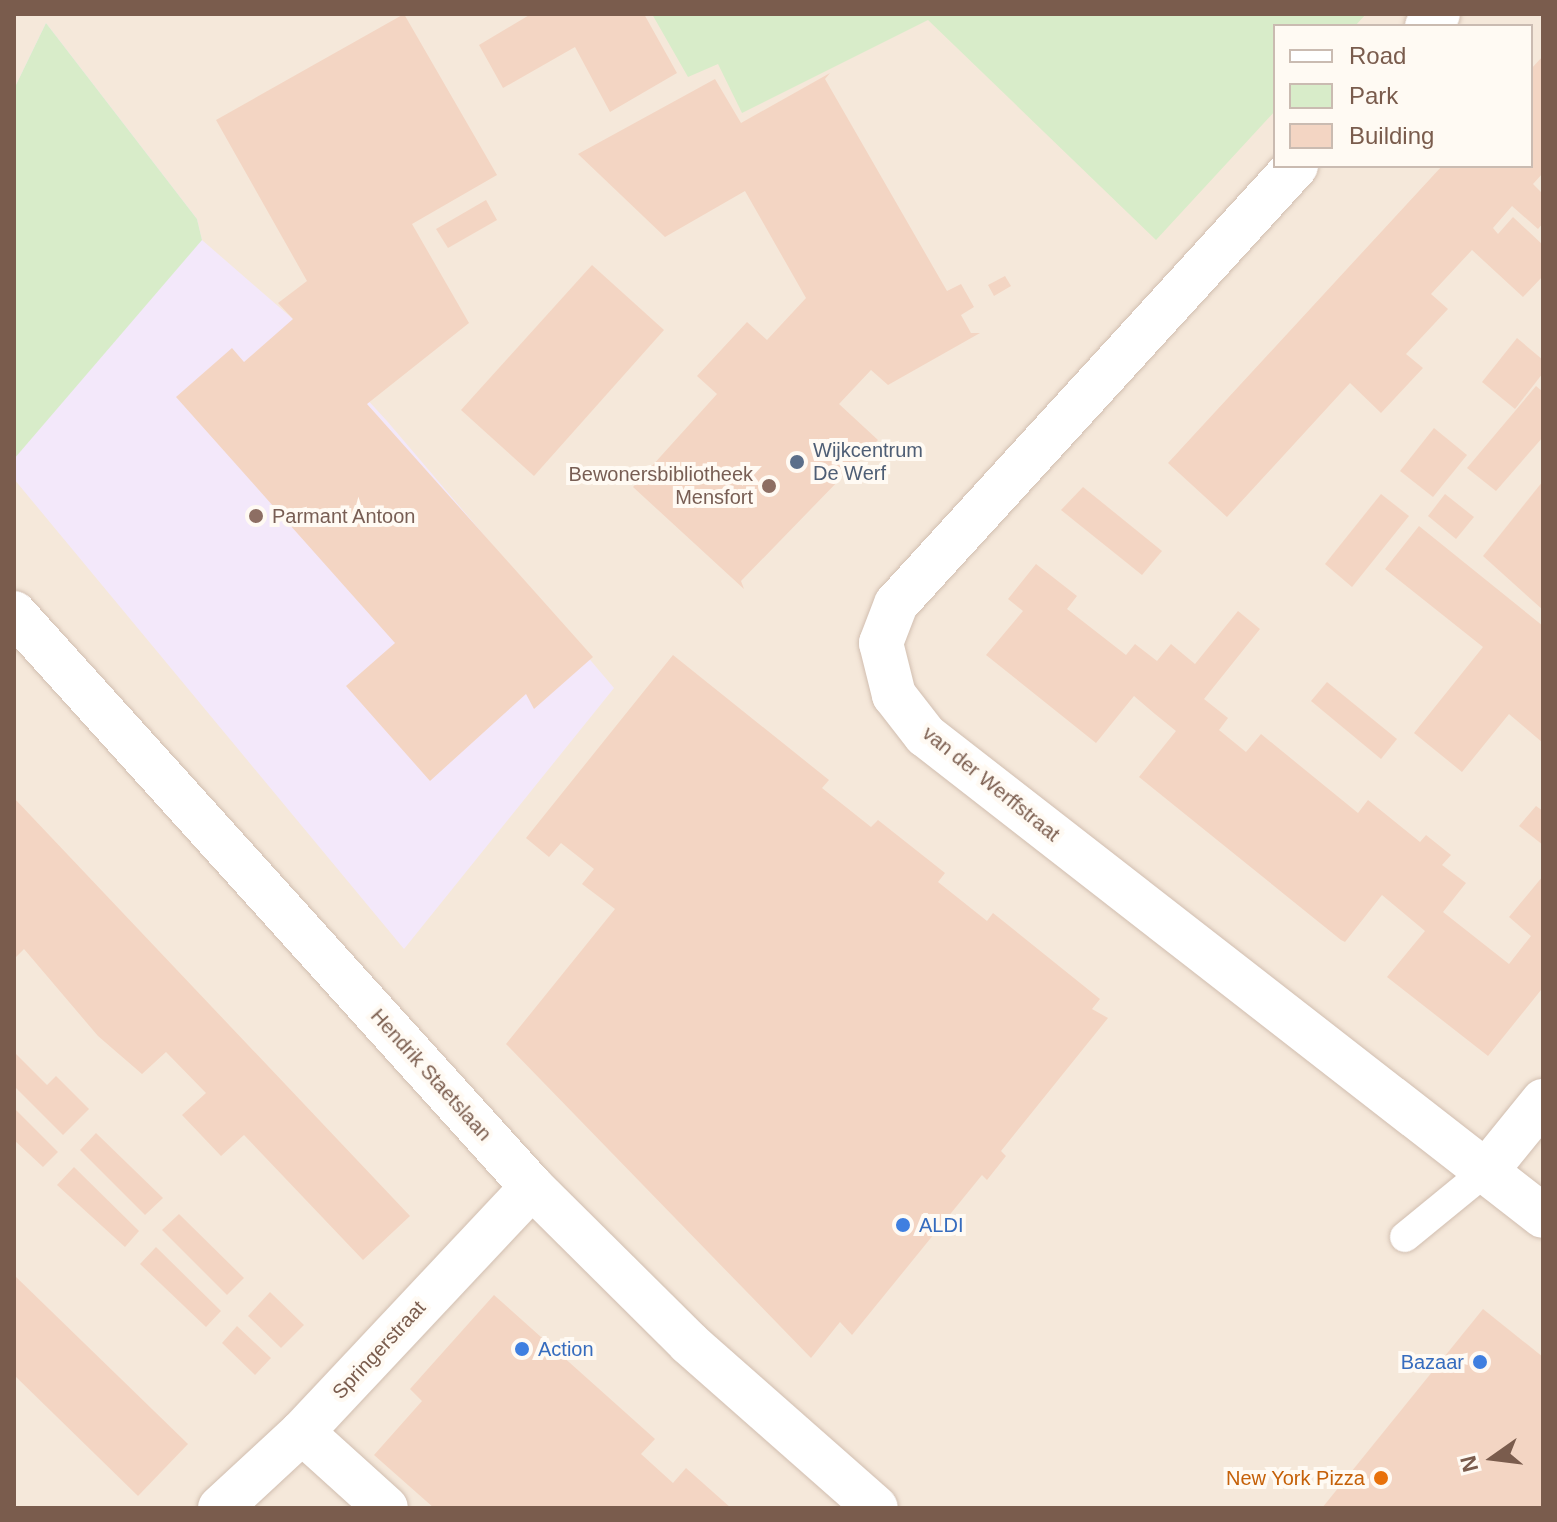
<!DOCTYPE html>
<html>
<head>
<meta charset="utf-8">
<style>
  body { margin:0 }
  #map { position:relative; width:1557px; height:1522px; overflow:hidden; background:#fdf6ec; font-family:Helvetica,sans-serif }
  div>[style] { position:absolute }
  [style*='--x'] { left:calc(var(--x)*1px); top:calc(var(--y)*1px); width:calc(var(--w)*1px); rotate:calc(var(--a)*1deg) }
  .residential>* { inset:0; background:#f5e8da }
  .education>* { inset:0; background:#f3e8fa }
  .green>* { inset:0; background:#d8ecc9 }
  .building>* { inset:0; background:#f3d5c3 }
  .roads { filter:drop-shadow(0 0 2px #d1beb0) drop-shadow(0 0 2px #d1beb0) }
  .lane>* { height:30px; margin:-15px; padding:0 15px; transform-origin:15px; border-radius:15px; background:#fff }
  .street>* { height:44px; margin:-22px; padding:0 22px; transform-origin:22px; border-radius:22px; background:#fff }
  .secondary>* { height:44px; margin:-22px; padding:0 22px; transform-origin:22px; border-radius:22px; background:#fff }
  .dots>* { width:22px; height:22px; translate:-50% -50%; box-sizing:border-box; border:4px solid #fffaf3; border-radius:50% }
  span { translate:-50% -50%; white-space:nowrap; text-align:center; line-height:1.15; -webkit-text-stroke:8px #fffaf3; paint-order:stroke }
  .service-label { font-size:20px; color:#4e5e75 }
  .left { translate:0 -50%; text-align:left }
  .education-label { font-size:20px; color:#785e54 }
  .right { translate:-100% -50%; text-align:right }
  .street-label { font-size:20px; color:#7a5c4d }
  .shop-label { font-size:20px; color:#366cbe }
  .food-label { font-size:20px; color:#c56008 }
  .frame { position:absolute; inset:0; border:16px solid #7a5c4d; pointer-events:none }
  .legend { position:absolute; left:1273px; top:24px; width:260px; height:144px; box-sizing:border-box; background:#fffaf3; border:2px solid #cabbb1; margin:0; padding:10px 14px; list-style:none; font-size:24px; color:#7a5c4d }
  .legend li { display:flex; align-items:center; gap:16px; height:40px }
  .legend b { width:40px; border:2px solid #cabbb1 }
  .north { position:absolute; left:1453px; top:1418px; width:80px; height:80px; -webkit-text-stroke:6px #fffaf3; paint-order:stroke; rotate:256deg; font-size:22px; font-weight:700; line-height:32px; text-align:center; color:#7a5c4d }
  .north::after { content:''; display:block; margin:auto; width:28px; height:36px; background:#7a5c4d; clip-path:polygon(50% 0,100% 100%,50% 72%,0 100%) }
</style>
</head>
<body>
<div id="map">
  <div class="residential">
    <div style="clip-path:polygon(evenodd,14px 14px,1543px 14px,1543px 1508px,14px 1508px,14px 14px,1275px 26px,1531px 26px,1531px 166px,1275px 166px,1275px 26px)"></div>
  </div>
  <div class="education">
    <div style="clip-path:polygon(46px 23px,197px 219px,202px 240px,293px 319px,387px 421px,614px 688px,404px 949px,14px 479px,14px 89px)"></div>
  </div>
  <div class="green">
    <div style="clip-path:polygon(652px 14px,1366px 14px,1355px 26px,1275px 26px,1275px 111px,1156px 240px,928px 20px,742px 113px,718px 64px,688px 77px)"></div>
    <div style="clip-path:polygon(46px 23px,197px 219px,202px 240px,14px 459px,14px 89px)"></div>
  </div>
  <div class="building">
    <div style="clip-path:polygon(404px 14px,497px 175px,412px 224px,469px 323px,367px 404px,593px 657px,534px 709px,526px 694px,430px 781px,346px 686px,395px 643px,176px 397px,232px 348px,244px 362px,293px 319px,278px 303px,307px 281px,216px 120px)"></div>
    <div style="clip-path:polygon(531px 14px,644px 14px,677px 73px,610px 112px,575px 47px,503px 88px,479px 45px)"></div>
    <div style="clip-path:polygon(1543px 56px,1543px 173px,1533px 184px,1543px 194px,1543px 223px,1538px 229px,1512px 206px,1493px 228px,1498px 234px,1513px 217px,1543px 245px,1543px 276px,1523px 297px,1472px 250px,1431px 294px,1448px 309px,1406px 354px,1423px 368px,1381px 413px,1350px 383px,1227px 517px,1168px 463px,1442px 166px,1531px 166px,1531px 69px)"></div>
    <div style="clip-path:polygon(830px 73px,825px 79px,947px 291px,961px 284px,974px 307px,961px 315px,971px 333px,980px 333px,888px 385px,871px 370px,839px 404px,878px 440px,741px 581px,744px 589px,633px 487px,717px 394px,697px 376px,747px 322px,767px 340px,806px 298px,745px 191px,665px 237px,578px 154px,715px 79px,741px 123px)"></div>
    <div style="clip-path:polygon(486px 200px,497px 220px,448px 248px,436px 229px)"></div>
    <div style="clip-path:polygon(592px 265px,664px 330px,534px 476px,461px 410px)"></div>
    <div style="clip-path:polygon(1005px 276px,1011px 286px,994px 296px,988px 285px)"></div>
    <div style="clip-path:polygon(1517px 338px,1543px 360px,1543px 373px,1515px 409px,1482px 382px)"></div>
    <div style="clip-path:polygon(1536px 386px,1543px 392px,1543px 437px,1496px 491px,1467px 468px)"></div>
    <div style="clip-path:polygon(1434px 428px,1467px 455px,1433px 497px,1400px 471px)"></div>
    <div style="clip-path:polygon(1543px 481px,1543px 610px,1483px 556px)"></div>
    <div style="clip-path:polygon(1083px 487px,1162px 551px,1142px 575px,1061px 510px)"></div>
    <div style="clip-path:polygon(1381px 494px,1409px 516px,1352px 587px,1325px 564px)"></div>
    <div style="clip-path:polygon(1445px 494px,1474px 517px,1456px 539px,1428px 516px)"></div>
    <div style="clip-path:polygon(1419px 526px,1543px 626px,1543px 743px,1509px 714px,1462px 772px,1414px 733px,1483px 647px,1385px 569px)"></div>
    <div style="clip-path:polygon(1036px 564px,1077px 596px,1067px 609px,1126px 655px,1135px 644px,1157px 661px,1171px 644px,1195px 664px,1238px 611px,1260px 629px,1204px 699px,1228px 718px,1219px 730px,1246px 752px,1261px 734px,1358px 813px,1368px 800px,1420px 842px,1426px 835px,1451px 855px,1442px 865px,1466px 883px,1443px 912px,1509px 964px,1531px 936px,1509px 917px,1543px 876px,1541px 990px,1488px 1056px,1387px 977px,1425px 931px,1382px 895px,1345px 942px,1341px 940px,1139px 777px,1176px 731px,1155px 714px,1134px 696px,1096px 743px,986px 655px,1023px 611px,1008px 599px)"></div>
    <div style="clip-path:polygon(673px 655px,829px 780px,822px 788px,871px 827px,878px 820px,945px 873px,938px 882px,987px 921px,993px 913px,1100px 999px,1092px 1009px,1108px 1018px,1001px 1151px,1006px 1156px,987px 1180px,982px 1175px,852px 1335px,840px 1322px,811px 1358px,506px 1044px,615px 909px,582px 884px,594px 869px,561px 843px,549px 857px,526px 838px)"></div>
    <div style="clip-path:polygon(1327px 682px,1397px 739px,1381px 759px,1311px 701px)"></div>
    <div style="clip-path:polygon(14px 798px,410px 1216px,363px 1260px,244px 1135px,221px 1156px,182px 1115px,206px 1093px,166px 1052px,142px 1074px,98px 1036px,24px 949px,14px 959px)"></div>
    <div style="clip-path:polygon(1536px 806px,1543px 811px,1543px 845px,1519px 826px)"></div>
    <div style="clip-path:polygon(16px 1054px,47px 1085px,56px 1076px,89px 1109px,63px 1135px,14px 1086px)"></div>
    <div style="clip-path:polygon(14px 1108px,58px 1152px,43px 1167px,14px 1140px)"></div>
    <div style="clip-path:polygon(96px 1133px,163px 1198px,145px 1215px,80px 1150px)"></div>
    <div style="clip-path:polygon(74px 1167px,139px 1231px,125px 1247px,57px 1185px)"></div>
    <div style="clip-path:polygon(179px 1214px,244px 1278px,227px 1295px,162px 1230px)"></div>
    <div style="clip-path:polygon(156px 1247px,221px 1311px,206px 1327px,140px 1264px)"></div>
    <div style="clip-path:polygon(14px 1275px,188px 1444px,138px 1496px,14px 1375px)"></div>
    <div style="clip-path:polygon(270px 1292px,304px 1325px,281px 1348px,248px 1316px)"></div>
    <div style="clip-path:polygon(494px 1295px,655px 1439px,641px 1454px,673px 1483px,686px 1468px,731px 1508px,434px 1508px,374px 1455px,422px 1401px,410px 1389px)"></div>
    <div style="clip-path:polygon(1483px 1309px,1543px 1357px,1543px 1508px,1322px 1508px)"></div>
    <div style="clip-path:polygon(237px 1326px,271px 1358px,255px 1375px,222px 1343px)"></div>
  </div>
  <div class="roads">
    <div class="lane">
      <div style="--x:1405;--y:1237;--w:106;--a:-39.3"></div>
    </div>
    <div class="street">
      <div style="--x:1427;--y:26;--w:16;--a:-47"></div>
      <div style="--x:1296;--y:166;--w:593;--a:132.4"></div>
      <div style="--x:896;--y:604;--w:42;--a:111"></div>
      <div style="--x:881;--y:643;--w:54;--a:76"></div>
      <div style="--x:894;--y:695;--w:51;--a:52.2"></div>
      <div style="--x:925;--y:735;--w:783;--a:37.89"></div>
      <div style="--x:1487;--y:1170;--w:89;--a:-50.9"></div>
      <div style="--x:302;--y:1432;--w:113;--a:42.1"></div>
      <div style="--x:220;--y:1508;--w:112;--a:-42.8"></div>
      <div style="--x:302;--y:1432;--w:336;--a:-46.8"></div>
    </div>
    <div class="secondary">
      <div style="--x:14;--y:613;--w:773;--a:47.94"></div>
      <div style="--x:532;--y:1187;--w:221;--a:44.8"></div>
      <div style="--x:689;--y:1343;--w:249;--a:41.4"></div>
    </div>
  </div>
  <div class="dots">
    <div style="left:797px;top:462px;background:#5c6f8a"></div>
    <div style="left:769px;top:486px;background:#8d6e63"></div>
    <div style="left:256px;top:516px;background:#8d6e63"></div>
    <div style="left:903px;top:1225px;background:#3f7fe0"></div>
    <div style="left:522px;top:1349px;background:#3f7fe0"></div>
    <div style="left:1480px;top:1362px;background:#3f7fe0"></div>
    <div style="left:1381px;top:1478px;background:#e8710a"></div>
  </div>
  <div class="service-label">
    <span class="left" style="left:813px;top:462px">Wijkcentrum<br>De Werf</span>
  </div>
  <div class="education-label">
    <span class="right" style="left:753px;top:486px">Bewonersbibliotheek<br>Mensfort</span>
    <span class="left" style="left:272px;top:516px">Parmant Antoon</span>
  </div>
  <div class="street-label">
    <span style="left:991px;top:784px;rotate:39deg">van der Werffstraat</span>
    <span style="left:431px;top:1075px;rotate:48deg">Hendrik Staetslaan</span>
    <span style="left:379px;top:1350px;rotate:-47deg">Springerstraat</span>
  </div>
  <div class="shop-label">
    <span class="left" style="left:919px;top:1225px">ALDI</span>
    <span class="left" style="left:538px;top:1349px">Action</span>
    <span class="right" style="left:1464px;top:1362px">Bazaar</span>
  </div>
  <div class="food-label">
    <span class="right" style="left:1365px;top:1478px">New York Pizza</span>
  </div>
  <div class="frame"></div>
  <ul class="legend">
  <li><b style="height:10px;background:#fff"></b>Road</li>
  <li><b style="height:22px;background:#d8ecc9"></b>Park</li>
  <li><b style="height:22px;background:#f3d5c3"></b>Building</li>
  </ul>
  <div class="north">N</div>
</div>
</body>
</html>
